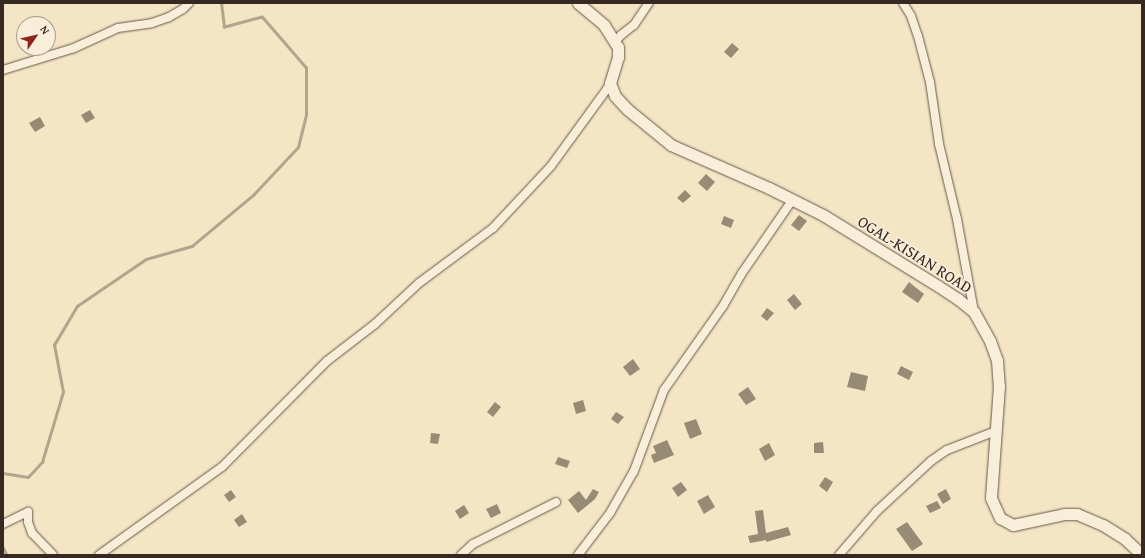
<!DOCTYPE html>
<html>
<head>
<meta charset="utf-8">
<style>
  body { margin:0 }
  #map { position:relative; width:1145px; height:558px; overflow:hidden; background:#f4e5c5; font-family:"Gentium Book Plus",serif }
  div>[style] { position:absolute }
  [style*='--x'] { left:calc(var(--x)*1px); top:calc(var(--y)*1px); width:calc(var(--w)*1px); rotate:calc(var(--a)*1deg) }
  .stream>* { height:2.5px; margin:-1.25px; padding:0 1.25px; transform-origin:1.25px; border-radius:1.25px; background:#b3a58d }
  .building>* { inset:0; background:#988b76 }
  .roads { filter:drop-shadow(0 0 1px #65584a) drop-shadow(0 0 1px #65584a) }
  .street>* { height:8px; margin:-4px; padding:0 4px; transform-origin:4px; border-radius:4px; background:#f8eed9 }
  .secondary>* { height:11px; margin:-5.5px; padding:0 5.5px; transform-origin:5.5px; border-radius:5.5px; background:#f8eed9 }
  span { translate:-50% -50%; white-space:nowrap; text-align:center; line-height:1.15; -webkit-text-stroke:3.5px #f8eed9; paint-order:stroke }
  .street-label { font-size:16px; color:#352921 }
  .frame { position:absolute; inset:0; border:4px solid #352921; pointer-events:none }
  .north { position:absolute; left:16px; top:16px; width:40px; height:40px; box-sizing:border-box; background:#f8eed9; border:1px solid #aa9f8f; border-radius:50%; rotate:56deg; font-size:11px; font-weight:700; line-height:16px; text-align:center; color:#352921 }
  .north::after { content:''; display:block; margin:auto; width:14px; height:18px; background:#8f2418; clip-path:polygon(50% 0,100% 100%,50% 72%,0 100%) }
</style>
</head>
<body>
<div id="map">
  <div class="stream">
    <div style="--x:3;--y:473;--w:25;--a:9"></div>
    <div style="--x:28;--y:477;--w:21;--a:-47"></div>
    <div style="--x:42;--y:462;--w:73;--a:-73.3"></div>
    <div style="--x:63;--y:392;--w:48;--a:-100.8"></div>
    <div style="--x:54;--y:345;--w:45;--a:-59.5"></div>
    <div style="--x:77;--y:306;--w:83;--a:-34.3"></div>
    <div style="--x:146;--y:259;--w:48;--a:-15.8"></div>
    <div style="--x:192;--y:246;--w:80;--a:-39.9"></div>
    <div style="--x:253;--y:195;--w:66;--a:-46.8"></div>
    <div style="--x:298;--y:147;--w:34;--a:-76"></div>
    <div style="--x:306;--y:114;--w:46;--a:-90"></div>
    <div style="--x:306;--y:68;--w:67;--a:-130.8"></div>
    <div style="--x:262;--y:17;--w:39;--a:165"></div>
    <div style="--x:224;--y:27;--w:24;--a:-97"></div>
    <div style="--x:3;--y:547;--w:9;--a:63"></div>
  </div>
  <div class="building">
    <div style="clip-path:polygon(732px 43px,739px 49px,731px 58px,724px 52px)"></div>
    <div style="clip-path:polygon(90px 110px,95px 118px,86px 123px,81px 115px)"></div>
    <div style="clip-path:polygon(40px 117px,45px 126px,35px 132px,29px 123px)"></div>
    <div style="clip-path:polygon(706px 174px,715px 182px,707px 191px,698px 183px)"></div>
    <div style="clip-path:polygon(685px 190px,691px 196px,683px 203px,677px 198px)"></div>
    <div style="clip-path:polygon(799px 215px,807px 221px,799px 231px,791px 225px)"></div>
    <div style="clip-path:polygon(724px 216px,734px 220px,731px 228px,721px 224px)"></div>
    <div style="clip-path:polygon(909px 282px,924px 294px,918px 303px,902px 292px)"></div>
    <div style="clip-path:polygon(794px 294px,802px 304px,795px 310px,787px 300px)"></div>
    <div style="clip-path:polygon(767px 308px,774px 313px,767px 321px,761px 316px)"></div>
    <div style="clip-path:polygon(633px 359px,640px 369px,630px 376px,623px 367px)"></div>
    <div style="clip-path:polygon(901px 366px,913px 372px,909px 380px,897px 374px)"></div>
    <div style="clip-path:polygon(851px 372px,868px 376px,865px 391px,847px 387px)"></div>
    <div style="clip-path:polygon(748px 387px,756px 399px,746px 405px,738px 394px)"></div>
    <div style="clip-path:polygon(583px 400px,586px 411px,576px 414px,573px 403px)"></div>
    <div style="clip-path:polygon(495px 402px,501px 407px,493px 417px,487px 412px)"></div>
    <div style="clip-path:polygon(616px 412px,624px 417px,618px 424px,611px 419px)"></div>
    <div style="clip-path:polygon(696px 419px,702px 434px,690px 439px,684px 423px)"></div>
    <div style="clip-path:polygon(431px 433px,440px 434px,438px 444px,430px 443px)"></div>
    <div style="clip-path:polygon(667px 440px,674px 455px,654px 463px,651px 455px,656px 453px,653px 446px)"></div>
    <div style="clip-path:polygon(823px 442px,824px 453px,814px 453px,814px 443px)"></div>
    <div style="clip-path:polygon(769px 443px,775px 455px,765px 461px,759px 449px)"></div>
    <div style="clip-path:polygon(558px 457px,570px 461px,567px 468px,555px 464px)"></div>
    <div style="clip-path:polygon(825px 477px,833px 482px,827px 492px,819px 486px)"></div>
    <div style="clip-path:polygon(681px 482px,687px 490px,678px 497px,672px 488px)"></div>
    <div style="clip-path:polygon(593px 489px,599px 492px,595px 499px,578px 513px,568px 500px,579px 491px,586px 500px)"></div>
    <div style="clip-path:polygon(946px 489px,951px 499px,943px 504px,937px 494px)"></div>
    <div style="clip-path:polygon(231px 490px,236px 497px,229px 502px,224px 495px)"></div>
    <div style="clip-path:polygon(708px 495px,715px 507px,704px 514px,697px 501px)"></div>
    <div style="clip-path:polygon(937px 501px,941px 508px,930px 513px,926px 506px)"></div>
    <div style="clip-path:polygon(497px 504px,501px 513px,491px 518px,486px 509px)"></div>
    <div style="clip-path:polygon(464px 505px,469px 513px,460px 519px,455px 511px)"></div>
    <div style="clip-path:polygon(763px 510px,766px 533px,788px 527px,791px 535px,766px 542px,766px 540px,750px 543px,748px 536px,758px 534px,755px 511px)"></div>
    <div style="clip-path:polygon(242px 514px,247px 522px,239px 527px,234px 520px)"></div>
    <div style="clip-path:polygon(907px 522px,923px 544px,912px 551px,896px 529px)"></div>
  </div>
  <div class="roads">
    <div class="street">
      <div style="--x:903;--y:3;--w:15;--a:58"></div>
      <div style="--x:911;--y:16;--w:21;--a:71"></div>
      <div style="--x:918;--y:36;--w:48;--a:75.4"></div>
      <div style="--x:930;--y:82;--w:63;--a:81.7"></div>
      <div style="--x:939;--y:144;--w:77;--a:76.5"></div>
      <div style="--x:957;--y:219;--w:95;--a:79.6"></div>
      <div style="--x:615;--y:42;--w:9;--a:-49"></div>
      <div style="--x:621;--y:35;--w:16;--a:-38"></div>
      <div style="--x:634;--y:25;--w:27;--a:-56"></div>
      <div style="--x:3;--y:70;--w:74;--a:-17.2"></div>
      <div style="--x:74;--y:48;--w:48;--a:-24.4"></div>
      <div style="--x:118;--y:28;--w:34;--a:-8"></div>
      <div style="--x:152;--y:23;--w:18;--a:-19"></div>
      <div style="--x:169;--y:17;--w:16;--a:-30"></div>
      <div style="--x:183;--y:9;--w:8;--a:-45"></div>
      <div style="--x:3;--y:524;--w:28;--a:-26"></div>
      <div style="--x:28;--y:512;--w:10;--a:90"></div>
      <div style="--x:28;--y:522;--w:12;--a:70"></div>
      <div style="--x:32;--y:533;--w:30;--a:46"></div>
      <div style="--x:99;--y:555;--w:151;--a:-35.6"></div>
      <div style="--x:222;--y:467;--w:149;--a:-45.3"></div>
      <div style="--x:327;--y:361;--w:61;--a:-37.6"></div>
      <div style="--x:375;--y:324;--w:60;--a:-43"></div>
      <div style="--x:419;--y:283;--w:92;--a:-36.6"></div>
      <div style="--x:493;--y:228;--w:85;--a:-46.9"></div>
      <div style="--x:551;--y:166;--w:95;--a:-54"></div>
      <div style="--x:607;--y:89;--w:7;--a:-63"></div>
      <div style="--x:461;--y:555;--w:16;--a:-43"></div>
      <div style="--x:473;--y:544;--w:93;--a:-26.8"></div>
      <div style="--x:578;--y:555;--w:53;--a:-52.7"></div>
      <div style="--x:610;--y:513;--w:48;--a:-60.3"></div>
      <div style="--x:634;--y:471;--w:86;--a:-69.7"></div>
      <div style="--x:664;--y:390;--w:103;--a:-54.9"></div>
      <div style="--x:723;--y:306;--w:38;--a:-60"></div>
      <div style="--x:742;--y:273;--w:90;--a:-55.4"></div>
      <div style="--x:839;--y:555;--w:58;--a:-49.2"></div>
      <div style="--x:877;--y:511;--w:74;--a:-42.8"></div>
      <div style="--x:931;--y:461;--w:19;--a:-35"></div>
      <div style="--x:947;--y:450;--w:53;--a:-21.2"></div>
    </div>
    <div class="secondary">
      <div style="--x:578;--y:3;--w:34;--a:40"></div>
      <div style="--x:604;--y:25;--w:26;--a:58"></div>
      <div style="--x:618;--y:47;--w:10;--a:90"></div>
      <div style="--x:618;--y:57;--w:27;--a:107"></div>
      <div style="--x:610;--y:83;--w:14;--a:69"></div>
      <div style="--x:615;--y:96;--w:18;--a:47"></div>
      <div style="--x:627;--y:109;--w:57;--a:39.3"></div>
      <div style="--x:671;--y:145;--w:107;--a:23.7"></div>
      <div style="--x:769;--y:188;--w:60;--a:26.6"></div>
      <div style="--x:823;--y:215;--w:135;--a:31.7"></div>
      <div style="--x:938;--y:286;--w:24;--a:33"></div>
      <div style="--x:958;--y:299;--w:21;--a:39"></div>
      <div style="--x:974;--y:312;--w:33;--a:61"></div>
      <div style="--x:990;--y:341;--w:20;--a:70"></div>
      <div style="--x:997;--y:360;--w:26;--a:86"></div>
      <div style="--x:999;--y:386;--w:112;--a:94.1"></div>
      <div style="--x:991;--y:498;--w:22;--a:66"></div>
      <div style="--x:1000;--y:518;--w:15;--a:28"></div>
      <div style="--x:1013;--y:525;--w:52;--a:-12.2"></div>
      <div style="--x:1064;--y:514;--w:13;--a:0"></div>
      <div style="--x:1077;--y:514;--w:28;--a:23"></div>
      <div style="--x:1103;--y:525;--w:26;--a:32"></div>
      <div style="--x:1125;--y:539;--w:23;--a:43"></div>
    </div>
  </div>
  <div class="street-label">
    <span style="left:915px;top:254px;rotate:32deg">OGAL-KISIAN ROAD</span>
  </div>
  <div class="frame"></div>
  <div class="north">N</div>
</div>
</body>
</html>
